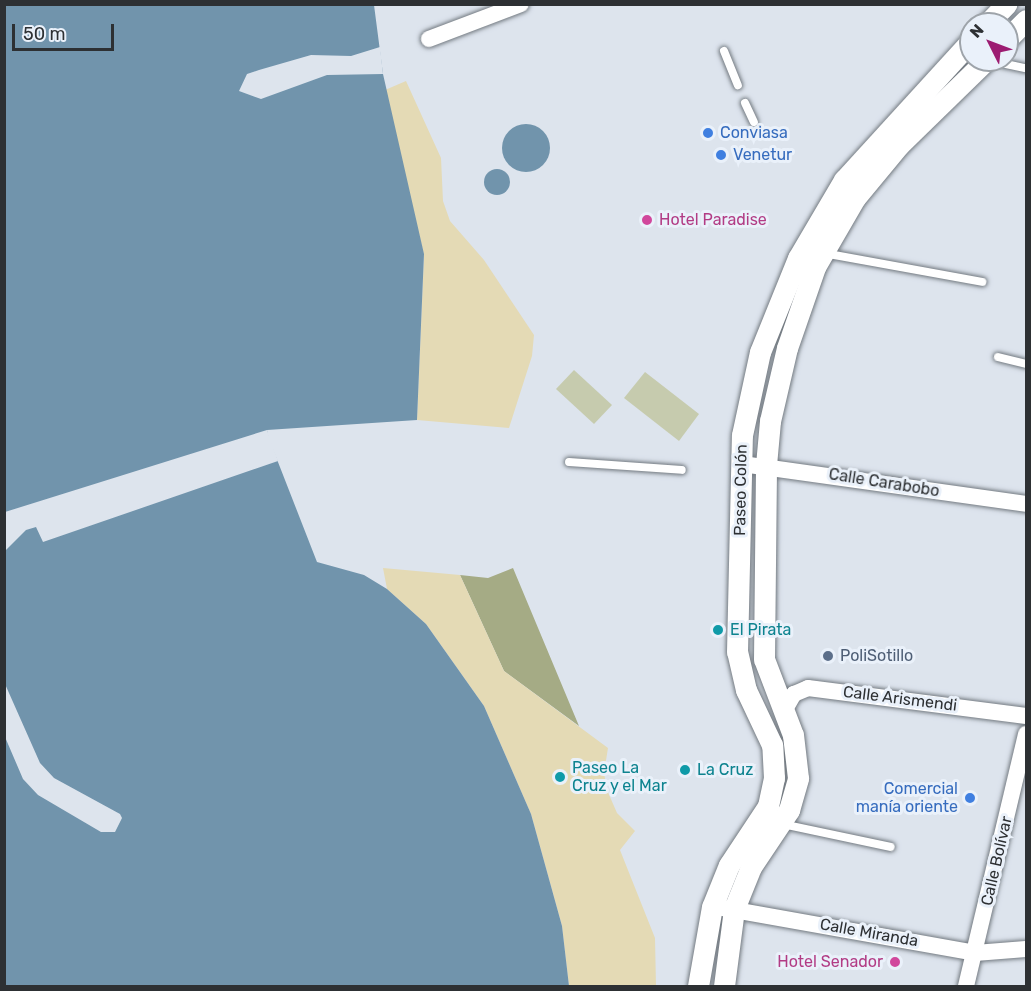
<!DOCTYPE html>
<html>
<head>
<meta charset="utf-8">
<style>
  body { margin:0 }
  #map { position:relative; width:1031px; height:991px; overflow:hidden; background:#dde4ed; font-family:Rubik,sans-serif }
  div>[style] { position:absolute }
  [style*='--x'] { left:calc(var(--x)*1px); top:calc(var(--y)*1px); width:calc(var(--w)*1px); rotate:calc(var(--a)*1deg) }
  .green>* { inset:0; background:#c6cbae }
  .forest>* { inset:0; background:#a5ab85 }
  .sand>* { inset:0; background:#e4dab5 }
  .water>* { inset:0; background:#7194ac }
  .round { border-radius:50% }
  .pier>* { inset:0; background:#dde4ed }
  .roads { filter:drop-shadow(0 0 2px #737a81) drop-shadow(0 0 2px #737a81) }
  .service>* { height:8px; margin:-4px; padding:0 4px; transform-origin:4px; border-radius:4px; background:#fff }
  .minor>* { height:16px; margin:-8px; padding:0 8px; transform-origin:8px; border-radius:8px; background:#fff }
  .tertiary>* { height:21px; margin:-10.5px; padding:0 10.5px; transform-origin:10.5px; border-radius:10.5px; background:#fff }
  .dots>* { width:16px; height:16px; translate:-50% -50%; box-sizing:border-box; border:3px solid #eaf1fa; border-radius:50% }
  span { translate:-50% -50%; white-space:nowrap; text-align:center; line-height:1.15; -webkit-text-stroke:6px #eaf1fa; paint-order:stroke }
  .shop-label { font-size:16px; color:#366cbe }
  .left { translate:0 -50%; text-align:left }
  .right { translate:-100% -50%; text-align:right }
  .hotel-label { font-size:16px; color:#b23c85 }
  .street-label { font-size:16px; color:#2d3033 }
  .culture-label { font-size:16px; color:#0d838f }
  .service-label { font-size:16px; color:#4e5e75 }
  .frame { position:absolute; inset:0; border:6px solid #2d3033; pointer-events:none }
  .north { position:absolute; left:959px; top:12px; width:60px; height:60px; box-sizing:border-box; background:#eaf1fa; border:2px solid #9ea4aa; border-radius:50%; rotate:312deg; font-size:16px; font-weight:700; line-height:24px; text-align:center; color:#2d3033 }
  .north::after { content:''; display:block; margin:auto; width:21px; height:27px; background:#9c1c71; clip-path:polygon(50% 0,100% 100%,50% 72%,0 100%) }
  .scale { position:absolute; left:12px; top:24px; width:102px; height:27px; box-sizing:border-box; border:3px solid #2d3033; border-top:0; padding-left:8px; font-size:18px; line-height:21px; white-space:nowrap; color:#2d3033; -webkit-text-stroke:4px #eaf1fa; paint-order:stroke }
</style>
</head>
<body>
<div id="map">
  <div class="green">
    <div style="clip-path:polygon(574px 370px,612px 405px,594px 424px,556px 389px)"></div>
    <div style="clip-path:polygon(645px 372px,699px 414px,679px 441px,624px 398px)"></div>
  </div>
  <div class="forest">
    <div style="clip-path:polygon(513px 568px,579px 726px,504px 671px,460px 575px,488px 578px)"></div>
  </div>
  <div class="sand">
    <div style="clip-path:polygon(406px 81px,441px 158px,443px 201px,450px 221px,484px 260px,534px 335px,532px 356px,509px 428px,417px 420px,424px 255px,385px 90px)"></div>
    <div style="clip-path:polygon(383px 568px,460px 575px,504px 671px,608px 748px,604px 773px,607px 790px,617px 813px,635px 831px,620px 850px,655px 938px,656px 986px,569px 986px,562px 926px,531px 814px,484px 706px,426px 624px,387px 589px)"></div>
  </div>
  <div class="water">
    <div style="clip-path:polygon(5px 5px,374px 5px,383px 74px,424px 254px,417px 420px,267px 430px,269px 439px,317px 562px,364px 575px,387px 589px,426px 624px,484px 706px,531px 814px,562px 926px,569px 986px,5px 986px)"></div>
    <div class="round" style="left:502px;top:124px;width:48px;height:48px"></div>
    <div class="round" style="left:484px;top:169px;width:26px;height:26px"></div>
  </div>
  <div class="pier">
    <div style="clip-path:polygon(380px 47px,383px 74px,327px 75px,261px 99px,239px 91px,247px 74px,259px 70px,311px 55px,351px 56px)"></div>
    <div style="clip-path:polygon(267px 430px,278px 461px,43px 542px,36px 527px,26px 530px,5px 551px,5px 512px)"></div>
    <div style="clip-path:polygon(5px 684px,40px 763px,54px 778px,120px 814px,122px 818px,115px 832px,101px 832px,38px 795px,23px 779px,5px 737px)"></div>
  </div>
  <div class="roads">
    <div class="service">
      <div style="--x:724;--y:51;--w:37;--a:68"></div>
      <div style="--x:987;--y:60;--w:40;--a:12"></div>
      <div style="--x:745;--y:103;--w:21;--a:65"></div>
      <div style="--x:823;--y:253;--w:162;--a:10.3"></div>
      <div style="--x:998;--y:357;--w:29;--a:14"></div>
      <div style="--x:569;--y:462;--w:113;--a:4"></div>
      <div style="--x:782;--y:824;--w:111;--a:11.9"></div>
    </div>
    <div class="minor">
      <div style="--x:429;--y:39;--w:98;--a:-20.8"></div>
      <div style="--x:742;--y:464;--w:287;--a:8"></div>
      <div style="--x:784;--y:711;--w:20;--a:-60"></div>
      <div style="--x:794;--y:694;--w:15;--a:-23"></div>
      <div style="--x:808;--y:688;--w:220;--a:7.3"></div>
      <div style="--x:723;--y:908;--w:256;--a:10.1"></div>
      <div style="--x:975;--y:953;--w:51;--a:-4.5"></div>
      <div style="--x:966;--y:986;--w:259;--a:-76.6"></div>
    </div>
    <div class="tertiary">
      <div style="--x:987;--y:24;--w:28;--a:-46"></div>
      <div style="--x:1007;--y:39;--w:27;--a:-45"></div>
      <div style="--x:698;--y:986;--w:80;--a:-80"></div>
      <div style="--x:712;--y:907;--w:45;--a:-68"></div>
      <div style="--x:729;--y:865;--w:71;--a:-56.5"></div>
      <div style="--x:768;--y:806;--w:29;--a:-78"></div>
      <div style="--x:774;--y:778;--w:33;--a:-93"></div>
      <div style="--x:772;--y:745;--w:61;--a:-115.3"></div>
      <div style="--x:746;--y:690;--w:39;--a:-103"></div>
      <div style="--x:737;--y:652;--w:217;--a:-88.7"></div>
      <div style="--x:742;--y:435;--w:85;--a:-77.8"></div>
      <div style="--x:760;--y:352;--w:101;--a:-68"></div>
      <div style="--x:798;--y:258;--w:91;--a:-59.5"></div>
      <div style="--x:844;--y:180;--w:188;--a:-47.6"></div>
      <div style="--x:724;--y:986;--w:78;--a:-82.6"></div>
      <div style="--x:734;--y:909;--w:45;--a:-68"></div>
      <div style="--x:751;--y:867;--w:69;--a:-56.3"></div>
      <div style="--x:789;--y:810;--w:33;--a:-74"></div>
      <div style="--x:798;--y:778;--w:43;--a:-96.6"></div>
      <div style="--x:793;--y:735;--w:81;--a:-110.9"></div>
      <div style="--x:764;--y:659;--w:194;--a:-89.4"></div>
      <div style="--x:766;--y:465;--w:44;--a:-84.8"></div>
      <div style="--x:770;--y:421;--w:75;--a:-76.9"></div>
      <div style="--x:787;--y:348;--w:86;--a:-70.9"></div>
      <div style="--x:815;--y:267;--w:80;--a:-59.9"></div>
      <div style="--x:855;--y:198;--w:69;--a:-50.3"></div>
      <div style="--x:899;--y:145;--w:122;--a:-44.3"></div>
    </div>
  </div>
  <div class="dots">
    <div style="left:708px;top:133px;background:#3f7fe0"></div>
    <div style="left:721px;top:155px;background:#3f7fe0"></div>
    <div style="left:647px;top:220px;background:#d1479c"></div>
    <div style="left:718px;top:630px;background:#0f9aa8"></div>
    <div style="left:828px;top:656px;background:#5c6f8a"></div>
    <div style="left:685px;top:770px;background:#0f9aa8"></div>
    <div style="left:560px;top:777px;background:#0f9aa8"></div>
    <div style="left:970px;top:798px;background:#3f7fe0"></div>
    <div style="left:895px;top:962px;background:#d1479c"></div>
  </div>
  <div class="shop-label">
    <span class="left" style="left:720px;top:133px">Conviasa</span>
    <span class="left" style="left:733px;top:155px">Venetur</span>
    <span class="right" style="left:958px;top:798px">Comercial<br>manía oriente</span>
  </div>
  <div class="hotel-label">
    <span class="left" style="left:659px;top:220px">Hotel Paradise</span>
    <span class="right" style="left:883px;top:962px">Hotel Senador</span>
  </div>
  <div class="street-label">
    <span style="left:884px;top:483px;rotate:9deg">Calle Carabobo</span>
    <span style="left:741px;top:490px;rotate:-89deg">Paseo Colón</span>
    <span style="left:900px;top:699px;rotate:7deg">Calle Arismendi</span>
    <span style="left:997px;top:861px;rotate:-77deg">Calle Bolívar</span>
    <span style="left:869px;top:933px;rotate:10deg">Calle Miranda</span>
  </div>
  <div class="culture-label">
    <span class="left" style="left:730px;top:630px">El Pirata</span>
    <span class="left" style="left:572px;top:777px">Paseo La<br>Cruz y el Mar</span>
    <span class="left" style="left:697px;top:770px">La Cruz</span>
  </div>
  <div class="service-label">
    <span class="left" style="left:840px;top:656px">PoliSotillo</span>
  </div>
  <div class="frame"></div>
  <div class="north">N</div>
  <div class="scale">50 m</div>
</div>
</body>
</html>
